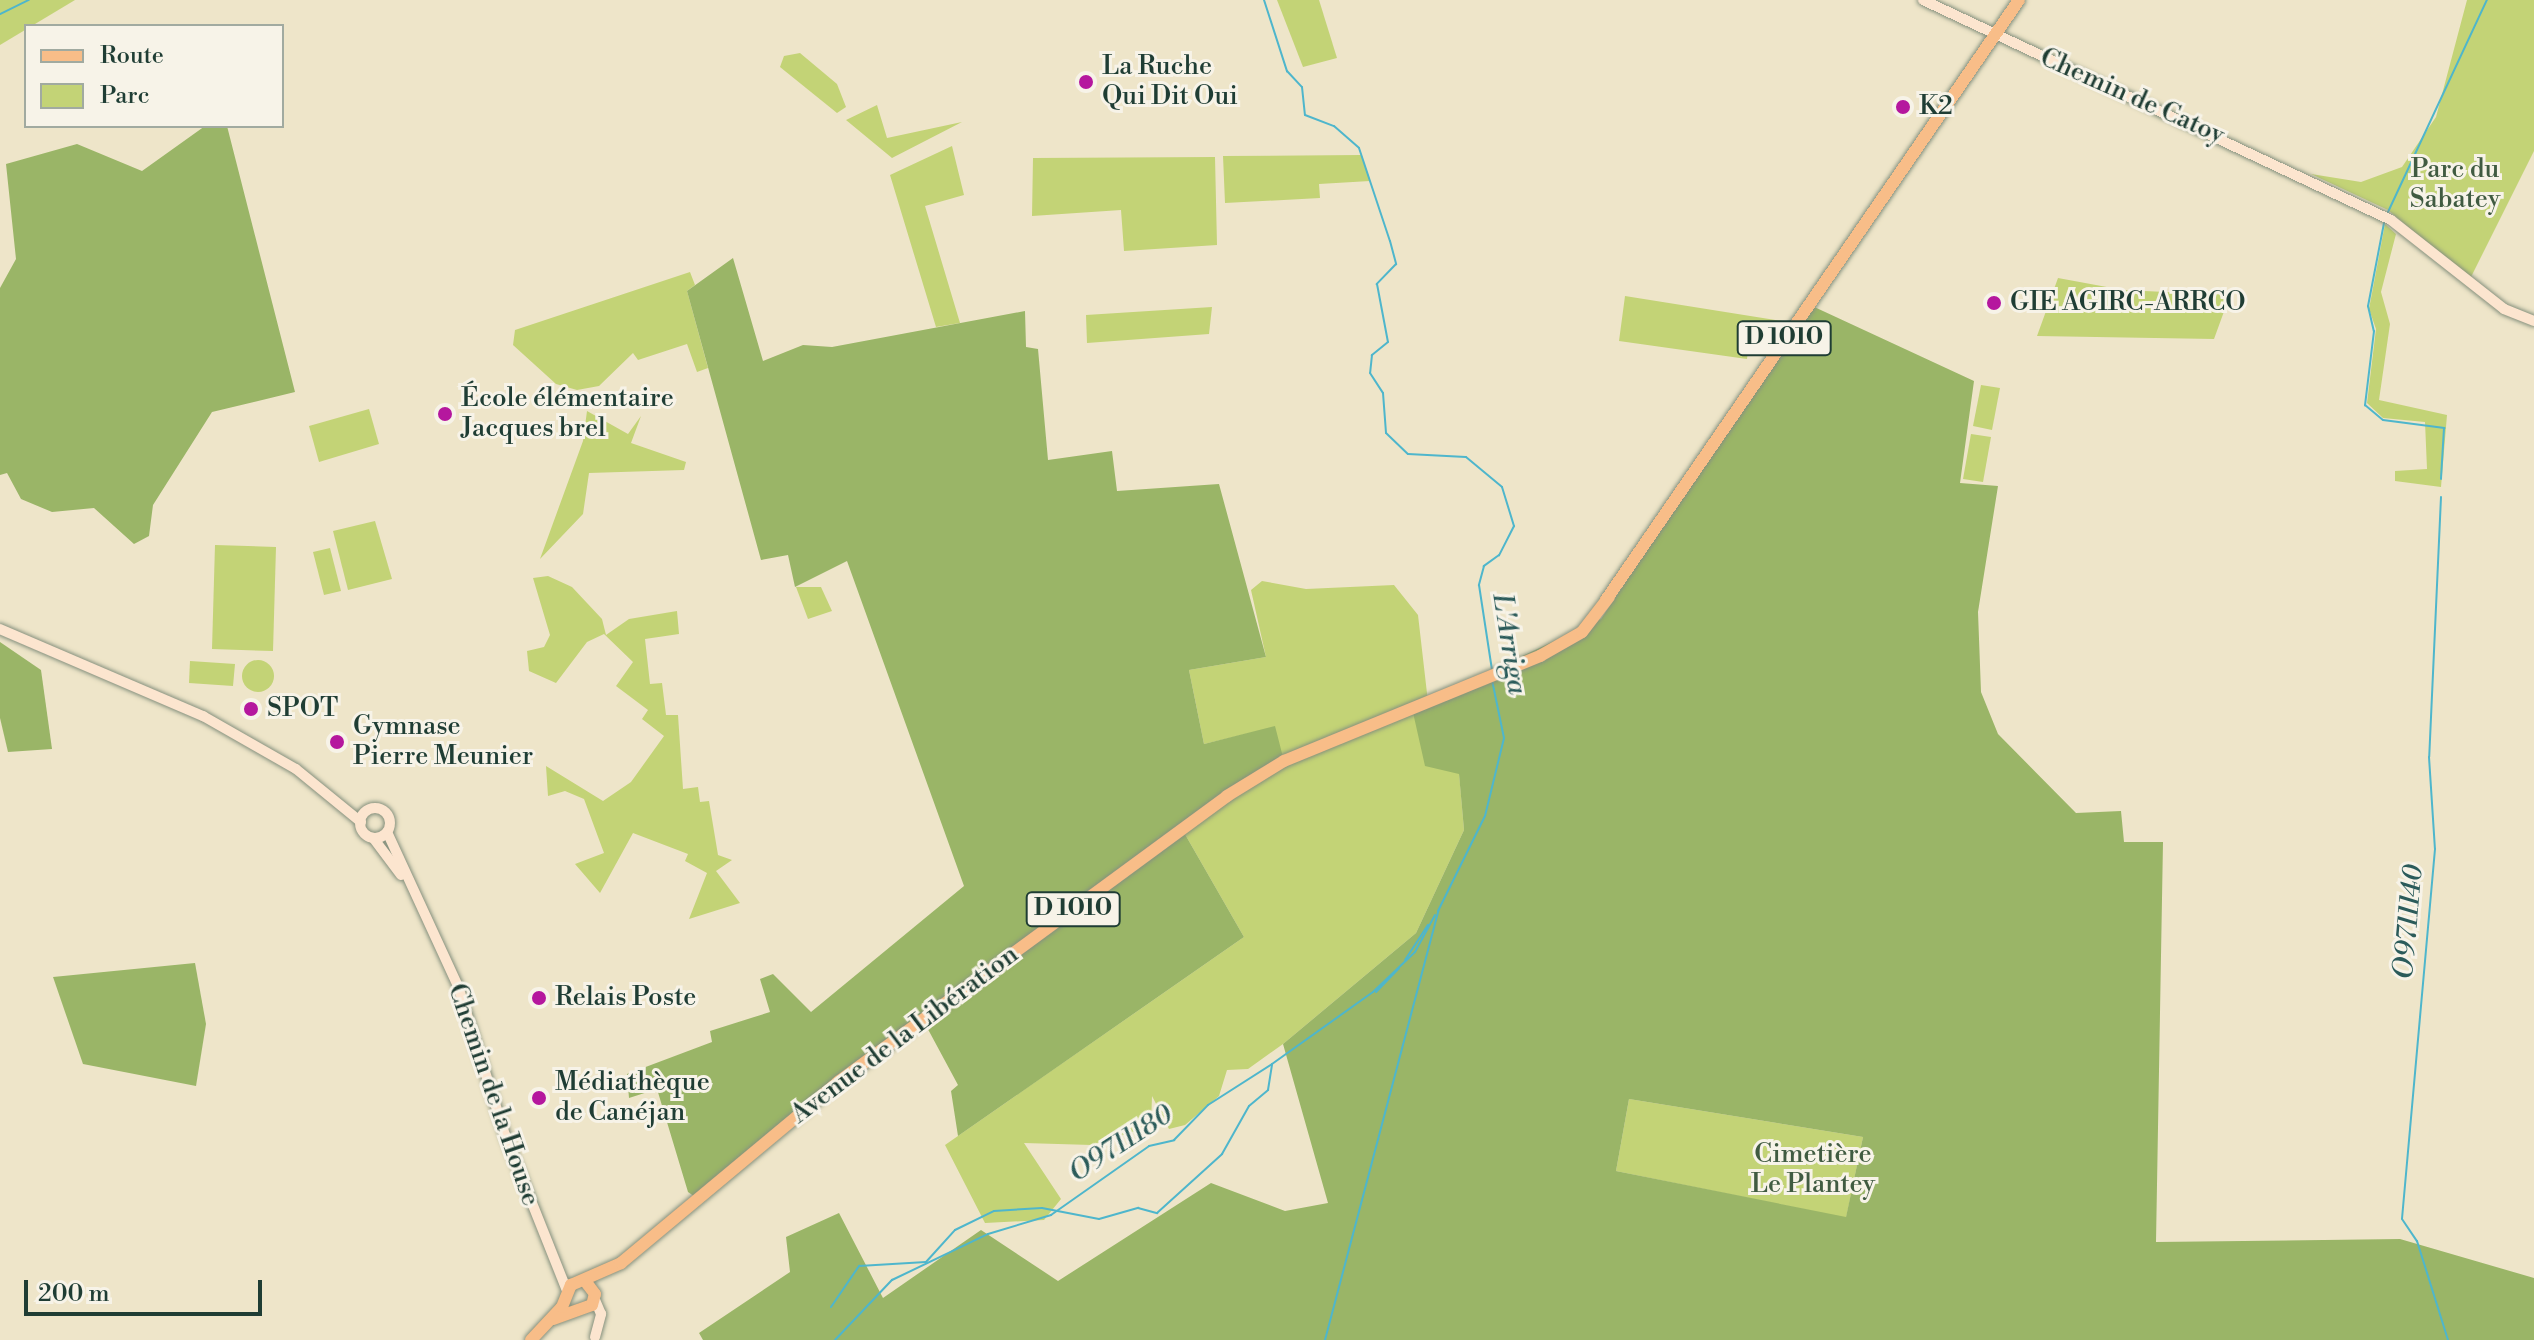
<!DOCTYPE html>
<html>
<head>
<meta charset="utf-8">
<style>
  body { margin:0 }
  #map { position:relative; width:2534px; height:1340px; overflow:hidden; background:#eee5c9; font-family:"Libre Bodoni",serif }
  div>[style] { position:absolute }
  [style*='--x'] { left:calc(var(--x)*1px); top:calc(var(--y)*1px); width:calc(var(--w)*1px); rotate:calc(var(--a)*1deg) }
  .green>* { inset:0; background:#c3d376 }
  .round { border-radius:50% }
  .forest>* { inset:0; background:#9ab567 }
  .stream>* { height:2px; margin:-1px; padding:0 1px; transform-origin:1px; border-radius:1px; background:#4eb6cc }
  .roads { filter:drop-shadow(0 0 2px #86917e) drop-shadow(0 0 2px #86917e) }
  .secondary>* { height:10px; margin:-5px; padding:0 5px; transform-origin:5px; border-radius:5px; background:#fce5cf }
  .secondary>.ring { margin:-5px; padding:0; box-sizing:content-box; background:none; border:10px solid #fce5cf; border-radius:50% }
  .primary>* { height:12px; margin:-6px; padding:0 6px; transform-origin:6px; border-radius:6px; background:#f8bd88 }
  .dots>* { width:22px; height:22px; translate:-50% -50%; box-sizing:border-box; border:4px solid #f7f3e8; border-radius:50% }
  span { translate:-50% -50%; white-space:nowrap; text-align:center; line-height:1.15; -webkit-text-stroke:6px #f7f3e8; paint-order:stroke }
  .shield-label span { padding:2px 6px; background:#f7f3e8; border:2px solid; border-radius:6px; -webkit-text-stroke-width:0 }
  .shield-label { font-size:24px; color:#1f3d34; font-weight:700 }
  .poi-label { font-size:26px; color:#1f3d34 }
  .left { translate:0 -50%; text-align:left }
  .street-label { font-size:26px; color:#1f3d34 }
  .park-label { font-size:26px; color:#405b41 }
  .water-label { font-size:28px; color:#2b5b5a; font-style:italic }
  .legend { position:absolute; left:24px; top:24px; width:260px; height:104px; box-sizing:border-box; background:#f7f3e8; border:2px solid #a1aaa0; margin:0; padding:10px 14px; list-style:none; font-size:24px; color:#1f3d34 }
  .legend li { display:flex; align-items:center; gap:16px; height:40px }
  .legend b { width:40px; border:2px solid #a1aaa0 }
  .scale { position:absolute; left:24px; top:1280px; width:238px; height:36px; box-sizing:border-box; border:4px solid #1f3d34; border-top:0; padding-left:10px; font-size:24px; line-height:28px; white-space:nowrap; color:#1f3d34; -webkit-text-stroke:6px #f7f3e8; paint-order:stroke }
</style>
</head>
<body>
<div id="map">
  <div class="green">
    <div style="clip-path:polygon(0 0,75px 0,0 45px)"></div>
    <div style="clip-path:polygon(1277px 0,1319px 0,1337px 58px,1303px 67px)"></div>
    <div style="clip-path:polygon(2467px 0,2534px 0,2534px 151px,2470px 279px,2388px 210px,2311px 174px,2361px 182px,2402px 167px,2436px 117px)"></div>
    <div style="clip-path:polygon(800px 53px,837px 84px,846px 107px,837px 113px,780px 67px,784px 56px)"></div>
    <div style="clip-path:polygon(877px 105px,887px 138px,962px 122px,892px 158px,846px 120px)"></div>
    <div style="clip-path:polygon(952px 146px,964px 195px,925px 206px,960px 323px,936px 327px,890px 175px)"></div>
    <div style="clip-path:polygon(1361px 155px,1370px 181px,1319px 184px,1320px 198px,1225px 203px,1223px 156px)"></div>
    <div style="clip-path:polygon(1215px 157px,1217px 245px,1124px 251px,1121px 210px,1032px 216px,1033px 158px)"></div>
    <div style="clip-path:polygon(2385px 224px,2396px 234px,2381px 292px,2390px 324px,2379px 400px,2447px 415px,2441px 487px,2395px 481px,2395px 471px,2427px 469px,2425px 422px,2383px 418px,2367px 403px,2376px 329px,2369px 309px)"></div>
    <div style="clip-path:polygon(690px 272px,695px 285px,687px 291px,708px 368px,697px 372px,687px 344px,638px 360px,633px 353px,599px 386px,577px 390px,556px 384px,513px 345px,515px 330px)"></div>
    <div style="clip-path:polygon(2058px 278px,2123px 290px,2230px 295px,2214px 339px,2037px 336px)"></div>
    <div style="clip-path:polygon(1625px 296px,1782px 321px,1776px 332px,1751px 328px,1747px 359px,1619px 341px)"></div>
    <div style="clip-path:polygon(1212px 307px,1209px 334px,1087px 343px,1086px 315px)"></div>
    <div style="clip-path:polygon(1981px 385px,2000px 388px,1992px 430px,1973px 426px)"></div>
    <div style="clip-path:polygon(369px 409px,379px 444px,319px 462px,309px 426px)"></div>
    <div style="clip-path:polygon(587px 411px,628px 434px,641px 416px,631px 443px,686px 462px,684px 470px,589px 473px,583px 514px,540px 559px,583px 441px)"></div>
    <div style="clip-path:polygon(1971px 434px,1991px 437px,1983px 482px,1963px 479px)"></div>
    <div style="clip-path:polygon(375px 521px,392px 579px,348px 590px,333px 531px)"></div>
    <div style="clip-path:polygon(215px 545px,276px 547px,273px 651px,212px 649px)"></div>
    <div style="clip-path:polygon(330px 548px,341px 591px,324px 595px,313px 552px)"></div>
    <div style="clip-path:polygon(548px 576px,572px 587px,602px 619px,606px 635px,629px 619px,677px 611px,679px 634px,645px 639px,650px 684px,662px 683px,666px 715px,678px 715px,683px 789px,698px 787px,700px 802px,709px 801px,718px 855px,732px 860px,716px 871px,740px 903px,689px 919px,707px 873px,685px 861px,688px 854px,633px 833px,600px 893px,575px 864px,604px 853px,584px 799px,565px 791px,548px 796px,546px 766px,603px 801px,631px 782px,664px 736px,642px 719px,648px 710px,616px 686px,633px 662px,604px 634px,587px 642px,556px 683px,529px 671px,527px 651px,544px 647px,550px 635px,533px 578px)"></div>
    <div style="clip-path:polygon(1262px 581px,1306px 589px,1394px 585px,1418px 615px,1428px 702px,1459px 773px,1464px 830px,1416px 933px,1283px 1044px,1248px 1069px,1227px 1070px,1219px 1096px,1185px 1125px,1169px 1129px,1152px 1096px,1151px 1126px,1092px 1145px,1024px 1143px,1061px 1199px,1044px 1220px,985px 1223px,945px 1145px,1244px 937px,1182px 829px,1275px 727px,1204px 744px,1189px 670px,1266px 657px,1251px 590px)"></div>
    <div style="clip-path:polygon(796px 587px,821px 587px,832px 611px,808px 619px)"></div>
    <div class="round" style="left:242px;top:660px;width:32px;height:32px"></div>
    <div style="clip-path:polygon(190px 661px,235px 664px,233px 686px,189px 683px)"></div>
    <div style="clip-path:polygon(1629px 1099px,1863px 1137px,1846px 1218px,1616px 1171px)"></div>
  </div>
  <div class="forest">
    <div style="clip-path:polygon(205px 126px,227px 126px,295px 392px,212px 412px,153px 505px,149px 536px,134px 544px,94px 508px,52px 512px,21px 499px,7px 473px,0 475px,0 288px,16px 259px,6px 164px,77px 144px,142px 171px)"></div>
    <div style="clip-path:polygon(733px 258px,763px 361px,803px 345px,832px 347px,1025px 311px,1026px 347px,1038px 349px,1048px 460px,1112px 451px,1117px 491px,1219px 484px,1266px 657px,1189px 670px,1204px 744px,1275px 726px,1284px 761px,1182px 829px,1244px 937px,958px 1136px,951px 1091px,958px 1085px,923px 1020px,698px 1199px,688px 1192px,657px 1089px,629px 1098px,627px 1074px,712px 1042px,710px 1031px,770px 1012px,760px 979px,773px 974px,811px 1012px,964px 886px,847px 561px,795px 587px,788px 555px,761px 560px,687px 291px)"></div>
    <div style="clip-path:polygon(evenodd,1810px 305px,1974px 381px,1960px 483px,1998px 486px,1978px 612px,1981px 692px,1998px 734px,2076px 813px,2121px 811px,2124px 842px,2163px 842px,2156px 1242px,2400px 1239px,2534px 1278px,2534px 1340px,703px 1340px,699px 1333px,790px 1272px,786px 1237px,839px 1213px,883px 1298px,981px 1230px,1058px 1281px,1211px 1183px,1285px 1211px,1328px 1203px,1283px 1044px,1416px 933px,1464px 830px,1459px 774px,1425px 766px,1412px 708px,1601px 619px,1810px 305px,1629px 1099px,1863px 1137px,1846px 1217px,1616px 1171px,1629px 1099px)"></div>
    <div style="clip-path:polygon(0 642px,41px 670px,52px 749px,8px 752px,0 718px)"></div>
    <div style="clip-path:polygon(195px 963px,206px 1024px,196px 1086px,83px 1064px,53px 977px)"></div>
  </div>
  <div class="stream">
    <div style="--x:1264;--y:0;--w:75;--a:72.1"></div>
    <div style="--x:1287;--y:71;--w:22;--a:47"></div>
    <div style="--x:1302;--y:87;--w:28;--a:84"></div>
    <div style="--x:1305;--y:115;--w:31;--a:21"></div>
    <div style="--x:1334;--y:126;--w:33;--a:41"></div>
    <div style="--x:1359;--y:148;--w:98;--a:71.6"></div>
    <div style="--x:1390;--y:241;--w:24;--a:75"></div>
    <div style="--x:1396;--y:264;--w:28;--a:134"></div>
    <div style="--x:1377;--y:284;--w:59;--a:79.3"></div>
    <div style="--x:1388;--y:342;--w:21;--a:141"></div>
    <div style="--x:1372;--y:355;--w:18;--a:96"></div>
    <div style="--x:1370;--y:373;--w:24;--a:57"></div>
    <div style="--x:1383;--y:393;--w:40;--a:85.7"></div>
    <div style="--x:1386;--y:433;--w:30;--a:44"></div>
    <div style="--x:1408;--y:454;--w:58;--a:3"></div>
    <div style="--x:1466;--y:457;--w:47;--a:39.8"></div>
    <div style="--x:1502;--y:487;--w:41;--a:72.9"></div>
    <div style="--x:1514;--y:526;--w:33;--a:117"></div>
    <div style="--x:1499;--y:555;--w:19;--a:144"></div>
    <div style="--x:1484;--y:566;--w:20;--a:105"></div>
    <div style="--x:1479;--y:585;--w:86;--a:81.3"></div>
    <div style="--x:0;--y:14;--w:32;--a:-26"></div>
    <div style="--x:2388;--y:212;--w:234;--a:-65"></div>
    <div style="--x:2384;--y:223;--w:85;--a:100.9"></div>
    <div style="--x:2368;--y:306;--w:26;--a:77"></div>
    <div style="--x:2374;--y:331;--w:75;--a:96.9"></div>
    <div style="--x:2365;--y:405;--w:23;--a:40"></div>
    <div style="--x:2383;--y:420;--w:62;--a:7.5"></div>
    <div style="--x:2444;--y:428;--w:51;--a:93.4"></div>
    <div style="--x:2441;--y:497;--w:260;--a:92.6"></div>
    <div style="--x:2429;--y:757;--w:92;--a:86.3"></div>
    <div style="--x:2435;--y:849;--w:371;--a:95.1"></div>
    <div style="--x:2402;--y:1219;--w:27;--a:56"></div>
    <div style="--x:2417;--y:1241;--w:104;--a:72.6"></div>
    <div style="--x:1405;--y:960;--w:42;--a:-56.7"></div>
    <div style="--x:1376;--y:992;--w:33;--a:-46"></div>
    <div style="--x:831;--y:1307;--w:50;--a:-55.7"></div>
    <div style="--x:859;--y:1266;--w:67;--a:-3.4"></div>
    <div style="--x:926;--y:1262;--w:43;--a:-47.8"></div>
    <div style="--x:955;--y:1230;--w:43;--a:-26"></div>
    <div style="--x:994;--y:1211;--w:48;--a:-3.6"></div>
    <div style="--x:1042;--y:1208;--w:58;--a:10.9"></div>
    <div style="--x:1099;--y:1219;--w:41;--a:-15.8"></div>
    <div style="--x:1138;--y:1208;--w:20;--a:15"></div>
    <div style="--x:1157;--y:1213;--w:88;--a:-42.2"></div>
    <div style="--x:1222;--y:1154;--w:55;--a:-60.6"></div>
    <div style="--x:1249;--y:1106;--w:25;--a:-40"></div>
    <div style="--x:1268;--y:1090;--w:26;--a:-81"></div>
    <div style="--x:1272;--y:1064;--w:124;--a:-35.5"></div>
    <div style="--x:1373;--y:992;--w:58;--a:-43.6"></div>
    <div style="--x:1415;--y:952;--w:42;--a:-61.6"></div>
    <div style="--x:835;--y:1340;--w:83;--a:-46.5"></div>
    <div style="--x:892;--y:1280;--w:106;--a:-25.6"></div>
    <div style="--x:988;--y:1234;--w:66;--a:-16.8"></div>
    <div style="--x:1051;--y:1215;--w:120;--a:-35.1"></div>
    <div style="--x:1149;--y:1146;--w:26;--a:-13"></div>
    <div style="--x:1174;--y:1140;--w:49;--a:-45.8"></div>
    <div style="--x:1208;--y:1105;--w:76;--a:-32.6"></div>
    <div style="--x:1325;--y:1340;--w:444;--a:-75.2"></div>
    <div style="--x:1438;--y:911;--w:106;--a:-63.7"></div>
    <div style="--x:1485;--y:816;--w:80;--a:-76.3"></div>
    <div style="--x:1504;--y:738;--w:59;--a:-101.7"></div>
  </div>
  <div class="roads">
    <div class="secondary">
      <div style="--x:1923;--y:0;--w:517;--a:25.18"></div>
      <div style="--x:2391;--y:220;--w:144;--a:38.2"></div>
      <div style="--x:2504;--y:309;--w:32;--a:22"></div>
      <div style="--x:0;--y:629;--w:221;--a:23.2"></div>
      <div style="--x:203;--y:716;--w:107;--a:29.7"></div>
      <div style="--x:296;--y:769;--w:84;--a:39.2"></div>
      <div class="ring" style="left:360px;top:808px;width:20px;height:20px"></div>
      <div style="--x:388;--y:834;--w:167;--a:65.3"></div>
      <div style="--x:458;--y:986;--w:156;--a:72.5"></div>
      <div style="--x:505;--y:1135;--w:168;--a:68.3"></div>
      <div style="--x:374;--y:839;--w:45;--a:53.1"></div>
      <div style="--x:595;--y:1337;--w:24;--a:-75"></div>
      <div style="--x:601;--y:1314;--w:15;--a:-113"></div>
    </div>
    <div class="primary">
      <div style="--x:1606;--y:600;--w:728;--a:-55.46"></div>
      <div style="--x:553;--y:1319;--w:41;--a:-19.7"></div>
      <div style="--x:592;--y:1305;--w:11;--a:-75"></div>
      <div style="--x:595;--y:1294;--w:15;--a:-127"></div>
      <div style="--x:531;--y:1340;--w:45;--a:-46.8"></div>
      <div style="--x:562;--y:1307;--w:24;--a:-68"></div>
      <div style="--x:571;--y:1285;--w:55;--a:-23.7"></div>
      <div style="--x:621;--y:1263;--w:283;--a:-39.8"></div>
      <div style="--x:838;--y:1082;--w:483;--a:-36.3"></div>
      <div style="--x:1227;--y:796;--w:67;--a:-31.6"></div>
      <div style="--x:1284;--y:761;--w:277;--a:-22.3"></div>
      <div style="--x:1540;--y:656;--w:48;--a:-29.7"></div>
      <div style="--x:1582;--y:632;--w:44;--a:-52.4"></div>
    </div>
  </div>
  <div class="dots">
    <div style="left:1086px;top:82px;background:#b5179e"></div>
    <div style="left:1903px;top:107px;background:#b5179e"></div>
    <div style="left:1994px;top:303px;background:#b5179e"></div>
    <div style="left:445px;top:414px;background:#b5179e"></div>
    <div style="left:251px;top:709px;background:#b5179e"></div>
    <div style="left:337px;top:742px;background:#b5179e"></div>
    <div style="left:539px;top:998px;background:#b5179e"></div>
    <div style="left:539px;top:1098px;background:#b5179e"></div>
  </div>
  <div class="shield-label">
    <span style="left:1784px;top:338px">D 1010</span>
    <span style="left:1073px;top:909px">D 1010</span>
  </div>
  <div class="poi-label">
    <span class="left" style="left:1102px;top:82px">La Ruche<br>Qui Dit Oui</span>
    <span class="left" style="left:1919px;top:107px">K2</span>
    <span class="left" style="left:2010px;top:303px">GIE AGIRC-ARRCO</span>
    <span class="left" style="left:461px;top:414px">École élémentaire<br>Jacques brel</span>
    <span class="left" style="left:267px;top:709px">SPOT</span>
    <span class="left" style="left:353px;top:742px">Gymnase<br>Pierre Meunier</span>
    <span class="left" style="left:555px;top:998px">Relais Poste</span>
    <span class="left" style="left:555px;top:1098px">Médiathèque<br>de Canéjan</span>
  </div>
  <div class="street-label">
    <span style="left:2132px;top:97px;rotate:24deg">Chemin de Catoy</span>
    <span style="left:905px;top:1035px;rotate:-37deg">Avenue de la Libération</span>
    <span style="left:493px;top:1095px;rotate:71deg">Chemin de la House</span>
  </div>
  <div class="park-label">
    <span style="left:2455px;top:185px">Parc du<br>Sabatey</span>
    <span style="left:1813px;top:1170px">Cimetière<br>Le Plantey</span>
  </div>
  <div class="water-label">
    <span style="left:1509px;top:644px;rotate:81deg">L'Arriga</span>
    <span style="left:2409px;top:922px;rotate:-85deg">O9711140</span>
    <span style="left:1121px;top:1144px;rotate:-33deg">O9711180</span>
  </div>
  <ul class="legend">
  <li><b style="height:10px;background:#f8bd88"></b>Route</li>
  <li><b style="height:22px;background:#c3d376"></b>Parc</li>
  </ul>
  <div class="scale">200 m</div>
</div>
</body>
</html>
